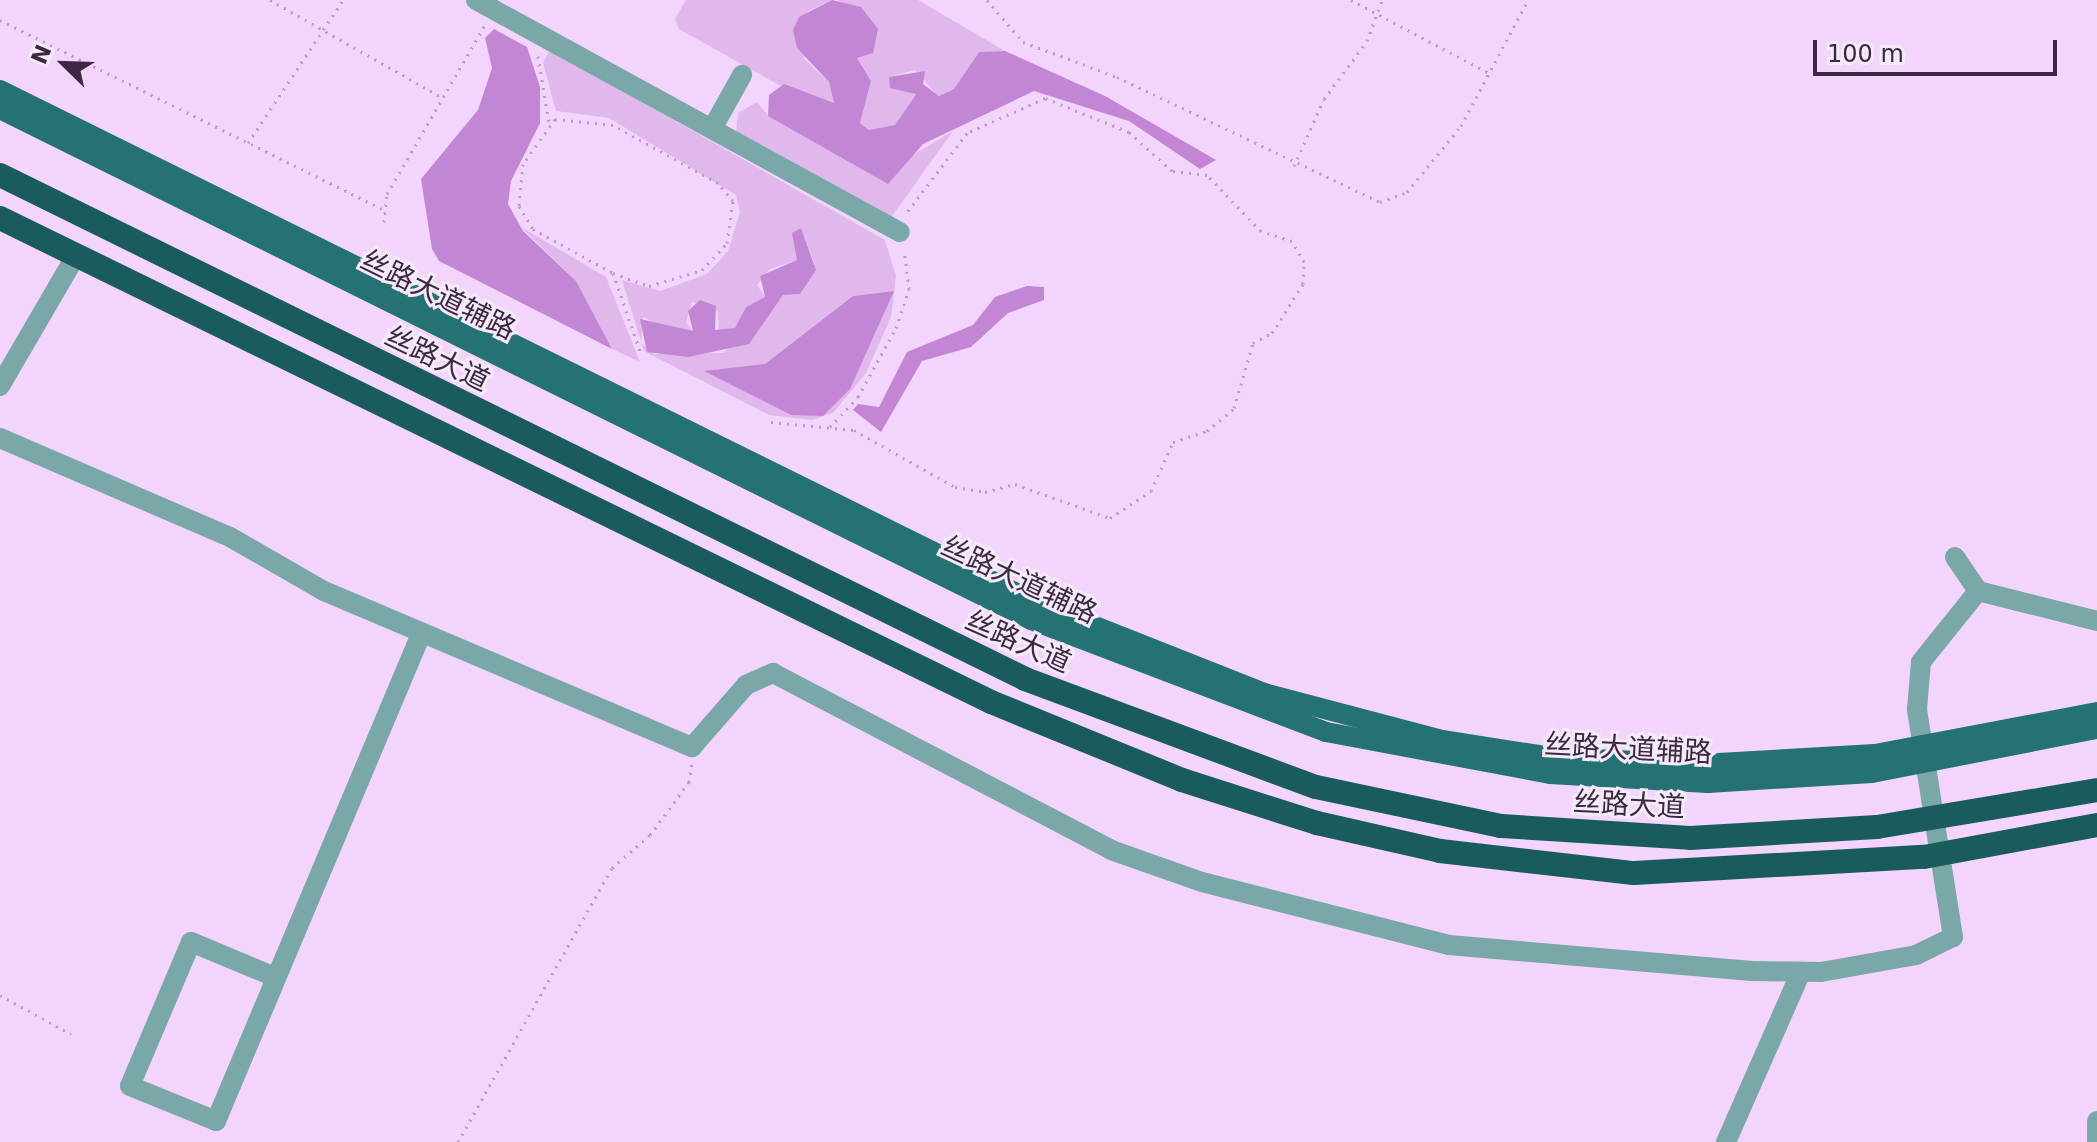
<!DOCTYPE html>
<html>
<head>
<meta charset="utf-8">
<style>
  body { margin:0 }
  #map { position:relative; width:2097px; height:1142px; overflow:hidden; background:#f3d4fd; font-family:"DejaVu Sans","Noto Sans SC",sans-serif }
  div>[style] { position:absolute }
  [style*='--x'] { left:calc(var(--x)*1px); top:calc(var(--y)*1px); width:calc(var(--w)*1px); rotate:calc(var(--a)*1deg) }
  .green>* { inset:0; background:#e0b8ec }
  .forest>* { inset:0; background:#c286d4 }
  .path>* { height:3px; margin-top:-1.5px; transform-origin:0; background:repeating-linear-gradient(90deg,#b89dc1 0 2px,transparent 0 8px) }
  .minor>* { height:20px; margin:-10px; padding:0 10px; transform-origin:10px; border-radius:10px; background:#7aa7a8 }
  .major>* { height:20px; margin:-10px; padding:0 10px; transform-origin:10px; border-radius:10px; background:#257274 }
  .highway>* { height:24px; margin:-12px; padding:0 12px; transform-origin:12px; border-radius:12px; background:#1a5c5e }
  span { translate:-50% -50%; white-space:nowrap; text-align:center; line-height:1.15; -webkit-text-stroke:6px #f4eaf8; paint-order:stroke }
  .street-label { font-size:28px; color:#3c2842 }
  .north { position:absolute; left:24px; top:24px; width:80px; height:80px; -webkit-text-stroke:6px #f4eaf8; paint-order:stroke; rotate:293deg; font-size:22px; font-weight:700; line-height:32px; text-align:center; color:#3c2842 }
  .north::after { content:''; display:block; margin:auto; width:28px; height:36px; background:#3c2842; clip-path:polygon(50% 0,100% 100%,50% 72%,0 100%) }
  .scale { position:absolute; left:1813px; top:40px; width:244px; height:36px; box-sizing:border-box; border:4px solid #3c2842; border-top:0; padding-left:10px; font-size:24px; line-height:28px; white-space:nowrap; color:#3c2842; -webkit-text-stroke:6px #f4eaf8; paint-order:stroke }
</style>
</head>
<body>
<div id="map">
  <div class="green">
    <div style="clip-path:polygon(686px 0,832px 0,808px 11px,804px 59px,829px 82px,834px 103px,779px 85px,679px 29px,675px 19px)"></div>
    <div style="clip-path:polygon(838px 0,918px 0,1005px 51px,979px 52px,954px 89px,938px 96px,915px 70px,889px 77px,916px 93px,895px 125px,869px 130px,860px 123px,871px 81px,857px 58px,878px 29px)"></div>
    <div style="clip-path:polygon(evenodd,550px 50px,885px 240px,896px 276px,891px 317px,866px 373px,833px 413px,812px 420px,769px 415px,644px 351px,622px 280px,660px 291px,707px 274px,728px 251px,740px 212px,736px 195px,609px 118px,556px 111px,543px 63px,550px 50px,801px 228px,815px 265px,723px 353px,654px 354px,641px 343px,643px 317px,673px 332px,693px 331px,686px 322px,692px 302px,718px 311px,719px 333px,736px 328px,746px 307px,765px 297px,757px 285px,770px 269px,797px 260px,801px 228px,550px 50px,894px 291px,791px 415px,706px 371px,765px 364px,853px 296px,894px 291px)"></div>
    <div style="clip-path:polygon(757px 102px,769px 117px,913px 155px,953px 131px,890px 219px,736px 133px,738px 113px)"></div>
    <div style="clip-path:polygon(521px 227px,606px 277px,640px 362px,612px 349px,576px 281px)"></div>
  </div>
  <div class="forest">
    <div style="clip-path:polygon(832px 0,861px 7px,878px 29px,873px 53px,857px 58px,871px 81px,860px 123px,869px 130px,895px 125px,916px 94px,890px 88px,889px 77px,925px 71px,923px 84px,939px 96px,954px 89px,979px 52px,1005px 51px,1105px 96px,1216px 160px,1200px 169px,1129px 121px,1034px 91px,923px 144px,888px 184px,768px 116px,769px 95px,784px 84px,834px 103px,829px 82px,797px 48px,793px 30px,799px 17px)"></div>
    <div style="clip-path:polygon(494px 29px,527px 47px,540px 87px,540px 123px,511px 181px,508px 204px,523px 231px,576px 281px,612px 349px,439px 261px,432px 249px,421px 179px,478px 110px,492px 68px,485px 38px)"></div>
    <div style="clip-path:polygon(801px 228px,816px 270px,800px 294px,783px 295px,749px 344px,688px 357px,647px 352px,640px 319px,693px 331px,688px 311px,700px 300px,716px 306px,715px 330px,735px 328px,746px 307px,765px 297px,760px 276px,797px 260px,792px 233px)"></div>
    <div style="clip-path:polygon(1027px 286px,1044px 287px,1044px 300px,1008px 313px,971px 347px,922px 361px,881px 432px,853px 410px,858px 404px,879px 407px,907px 352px,973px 325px,995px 297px)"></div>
    <div style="clip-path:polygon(894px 291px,850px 389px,823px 416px,791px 415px,704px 371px,765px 364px,853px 296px)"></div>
  </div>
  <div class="path">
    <div style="--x:270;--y:0;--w:199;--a:29.5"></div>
    <div style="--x:987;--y:0;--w:55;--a:49.4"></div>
    <div style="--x:1023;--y:42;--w:100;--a:20.4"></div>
    <div style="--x:1117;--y:77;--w:291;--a:25.4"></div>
    <div style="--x:1380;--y:202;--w:29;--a:-20"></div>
    <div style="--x:1407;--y:192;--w:85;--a:-50.7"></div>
    <div style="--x:1461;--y:126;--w:143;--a:-62"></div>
    <div style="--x:1351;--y:0;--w:158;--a:27.9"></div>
    <div style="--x:0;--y:20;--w:429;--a:26.3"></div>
    <div style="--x:538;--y:56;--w:68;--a:80.7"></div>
    <div style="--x:248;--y:143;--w:172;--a:-56.4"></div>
    <div style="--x:1294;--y:166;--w:73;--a:-65.9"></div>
    <div style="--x:1324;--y:99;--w:72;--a:-53.4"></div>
    <div style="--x:1367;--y:41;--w:44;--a:-69.9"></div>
    <div style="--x:384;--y:222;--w:28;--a:-84"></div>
    <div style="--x:387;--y:194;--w:198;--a:-59.9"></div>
    <div style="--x:613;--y:273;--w:38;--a:20"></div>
    <div style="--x:649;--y:286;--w:55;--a:-16.8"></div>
    <div style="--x:702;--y:270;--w:37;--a:-47"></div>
    <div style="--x:727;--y:243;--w:42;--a:-81.9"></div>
    <div style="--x:733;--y:201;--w:23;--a:-130"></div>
    <div style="--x:718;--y:183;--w:120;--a:-151.1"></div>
    <div style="--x:613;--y:125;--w:58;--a:-174.1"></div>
    <div style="--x:555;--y:119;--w:55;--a:125.4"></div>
    <div style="--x:523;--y:164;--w:42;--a:95.4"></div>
    <div style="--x:519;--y:206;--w:27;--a:59"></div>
    <div style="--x:533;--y:229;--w:91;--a:28.8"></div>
    <div style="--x:613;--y:273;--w:86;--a:70.9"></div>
    <div style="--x:771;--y:422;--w:83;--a:5.5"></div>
    <div style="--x:854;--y:430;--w:116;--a:29.4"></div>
    <div style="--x:955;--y:487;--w:30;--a:9"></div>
    <div style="--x:985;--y:492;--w:31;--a:-15"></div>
    <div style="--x:1015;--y:484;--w:101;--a:19.7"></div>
    <div style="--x:1110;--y:518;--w:49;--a:-33.4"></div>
    <div style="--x:1151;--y:491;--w:54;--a:-65.8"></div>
    <div style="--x:1173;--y:442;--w:36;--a:-18"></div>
    <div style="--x:1207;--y:431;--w:35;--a:-40"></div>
    <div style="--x:1234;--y:408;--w:68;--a:-73.7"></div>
    <div style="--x:1253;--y:343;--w:21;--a:-28"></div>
    <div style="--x:1272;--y:333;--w:58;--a:-57.7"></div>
    <div style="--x:1303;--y:284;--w:22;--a:-87"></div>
    <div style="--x:1304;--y:262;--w:24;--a:-120"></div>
    <div style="--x:1292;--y:241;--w:33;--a:-162"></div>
    <div style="--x:1261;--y:231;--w:78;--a:-134"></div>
    <div style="--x:1207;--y:175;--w:35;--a:-173"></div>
    <div style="--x:1172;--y:171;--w:58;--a:-137.8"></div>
    <div style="--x:1129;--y:132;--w:91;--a:-158"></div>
    <div style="--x:1045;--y:98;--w:85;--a:155.8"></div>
    <div style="--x:967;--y:133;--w:104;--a:127.2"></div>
    <div style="--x:830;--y:427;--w:41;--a:-47"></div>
    <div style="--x:858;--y:397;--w:79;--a:-61.2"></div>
    <div style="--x:896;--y:328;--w:41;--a:-71.6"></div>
    <div style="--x:909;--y:289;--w:38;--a:-97"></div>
    <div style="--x:0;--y:995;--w:81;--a:28.8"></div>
    <div style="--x:458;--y:1142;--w:314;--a:-60.7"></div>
    <div style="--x:612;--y:868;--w:50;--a:-41"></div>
    <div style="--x:650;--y:835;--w:66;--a:-53.7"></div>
    <div style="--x:689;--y:782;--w:20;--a:-81"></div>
  </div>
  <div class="minor">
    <div style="--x:476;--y:0;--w:483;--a:28.7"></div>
    <div style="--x:712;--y:129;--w:62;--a:-60.9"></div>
    <div style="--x:0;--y:386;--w:149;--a:-59.8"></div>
    <div style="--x:0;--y:438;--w:250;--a:23.3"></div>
    <div style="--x:230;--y:537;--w:108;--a:29.9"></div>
    <div style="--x:324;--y:591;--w:400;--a:23"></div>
    <div style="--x:692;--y:747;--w:82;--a:-48.9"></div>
    <div style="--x:746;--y:685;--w:30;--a:-24"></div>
    <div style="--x:773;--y:673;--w:382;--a:27.6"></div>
    <div style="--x:1111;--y:850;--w:96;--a:19.4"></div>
    <div style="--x:1202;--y:882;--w:255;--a:14.3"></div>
    <div style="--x:1449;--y:945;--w:304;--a:4.9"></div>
    <div style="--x:1752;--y:971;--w:69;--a:0.8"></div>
    <div style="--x:1821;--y:972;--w:97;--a:-10.1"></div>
    <div style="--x:1916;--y:955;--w:41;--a:-25.9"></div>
    <div style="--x:1953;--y:937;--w:231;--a:-99"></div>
    <div style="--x:1917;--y:709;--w:47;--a:-85.1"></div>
    <div style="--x:1921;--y:662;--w:91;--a:-51.2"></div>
    <div style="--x:1978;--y:591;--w:41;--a:-124.1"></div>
    <div style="--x:1978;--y:591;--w:123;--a:14.1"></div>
    <div style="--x:275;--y:977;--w:91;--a:-157.4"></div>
    <div style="--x:191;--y:942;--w:156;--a:113"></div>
    <div style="--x:130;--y:1086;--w:93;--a:22.1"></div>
    <div style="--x:216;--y:1121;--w:528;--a:-67.17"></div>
    <div style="--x:1726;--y:1142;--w:186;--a:-66.2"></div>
    <div style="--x:2097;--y:1142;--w:21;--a:-90"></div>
  </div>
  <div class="major">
    <div style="--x:0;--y:90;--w:1157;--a:26.32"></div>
    <div style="--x:1037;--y:603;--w:244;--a:21.6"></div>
    <div style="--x:1264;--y:693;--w:184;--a:14.8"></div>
    <div style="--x:1442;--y:740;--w:111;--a:8.8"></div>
    <div style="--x:1552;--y:757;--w:149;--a:2.7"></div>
    <div style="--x:1701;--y:764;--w:174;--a:-3.3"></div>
    <div style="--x:1875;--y:754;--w:226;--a:-10.7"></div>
    <div style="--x:0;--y:109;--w:1151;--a:26.36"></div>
    <div style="--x:1031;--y:620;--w:316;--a:20.8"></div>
    <div style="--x:1326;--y:732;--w:228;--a:10.6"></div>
    <div style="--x:1550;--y:774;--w:158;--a:3.3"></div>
    <div style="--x:1708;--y:783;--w:164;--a:-3.5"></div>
    <div style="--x:1872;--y:773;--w:229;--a:-11.1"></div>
  </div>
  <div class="highway">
    <div style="--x:0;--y:175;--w:1142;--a:26.18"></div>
    <div style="--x:1025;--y:679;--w:310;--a:20.4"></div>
    <div style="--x:1316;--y:787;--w:189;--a:11.9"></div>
    <div style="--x:1501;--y:826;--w:189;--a:3.6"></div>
    <div style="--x:1690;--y:838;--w:187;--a:-3.4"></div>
    <div style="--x:1877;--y:827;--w:223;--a:-9.5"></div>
    <div style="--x:0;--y:218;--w:1103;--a:26.03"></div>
    <div style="--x:991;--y:702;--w:206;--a:22.2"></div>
    <div style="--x:1182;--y:780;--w:142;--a:17.7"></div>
    <div style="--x:1317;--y:823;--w:126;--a:12.8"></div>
    <div style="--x:1440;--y:851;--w:195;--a:6.5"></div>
    <div style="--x:1634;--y:873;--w:290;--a:-3.2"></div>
    <div style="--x:1924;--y:857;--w:176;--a:-10.5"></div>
  </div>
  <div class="street-label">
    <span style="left:438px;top:295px;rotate:26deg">丝路大道辅路</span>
    <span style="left:437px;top:359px;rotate:26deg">丝路大道</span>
    <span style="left:1019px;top:580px;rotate:25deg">丝路大道辅路</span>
    <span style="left:1018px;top:642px;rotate:24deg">丝路大道</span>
    <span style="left:1628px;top:749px;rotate:3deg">丝路大道辅路</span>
    <span style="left:1629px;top:805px;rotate:3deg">丝路大道</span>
  </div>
  <div class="north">N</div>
  <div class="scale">100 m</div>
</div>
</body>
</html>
